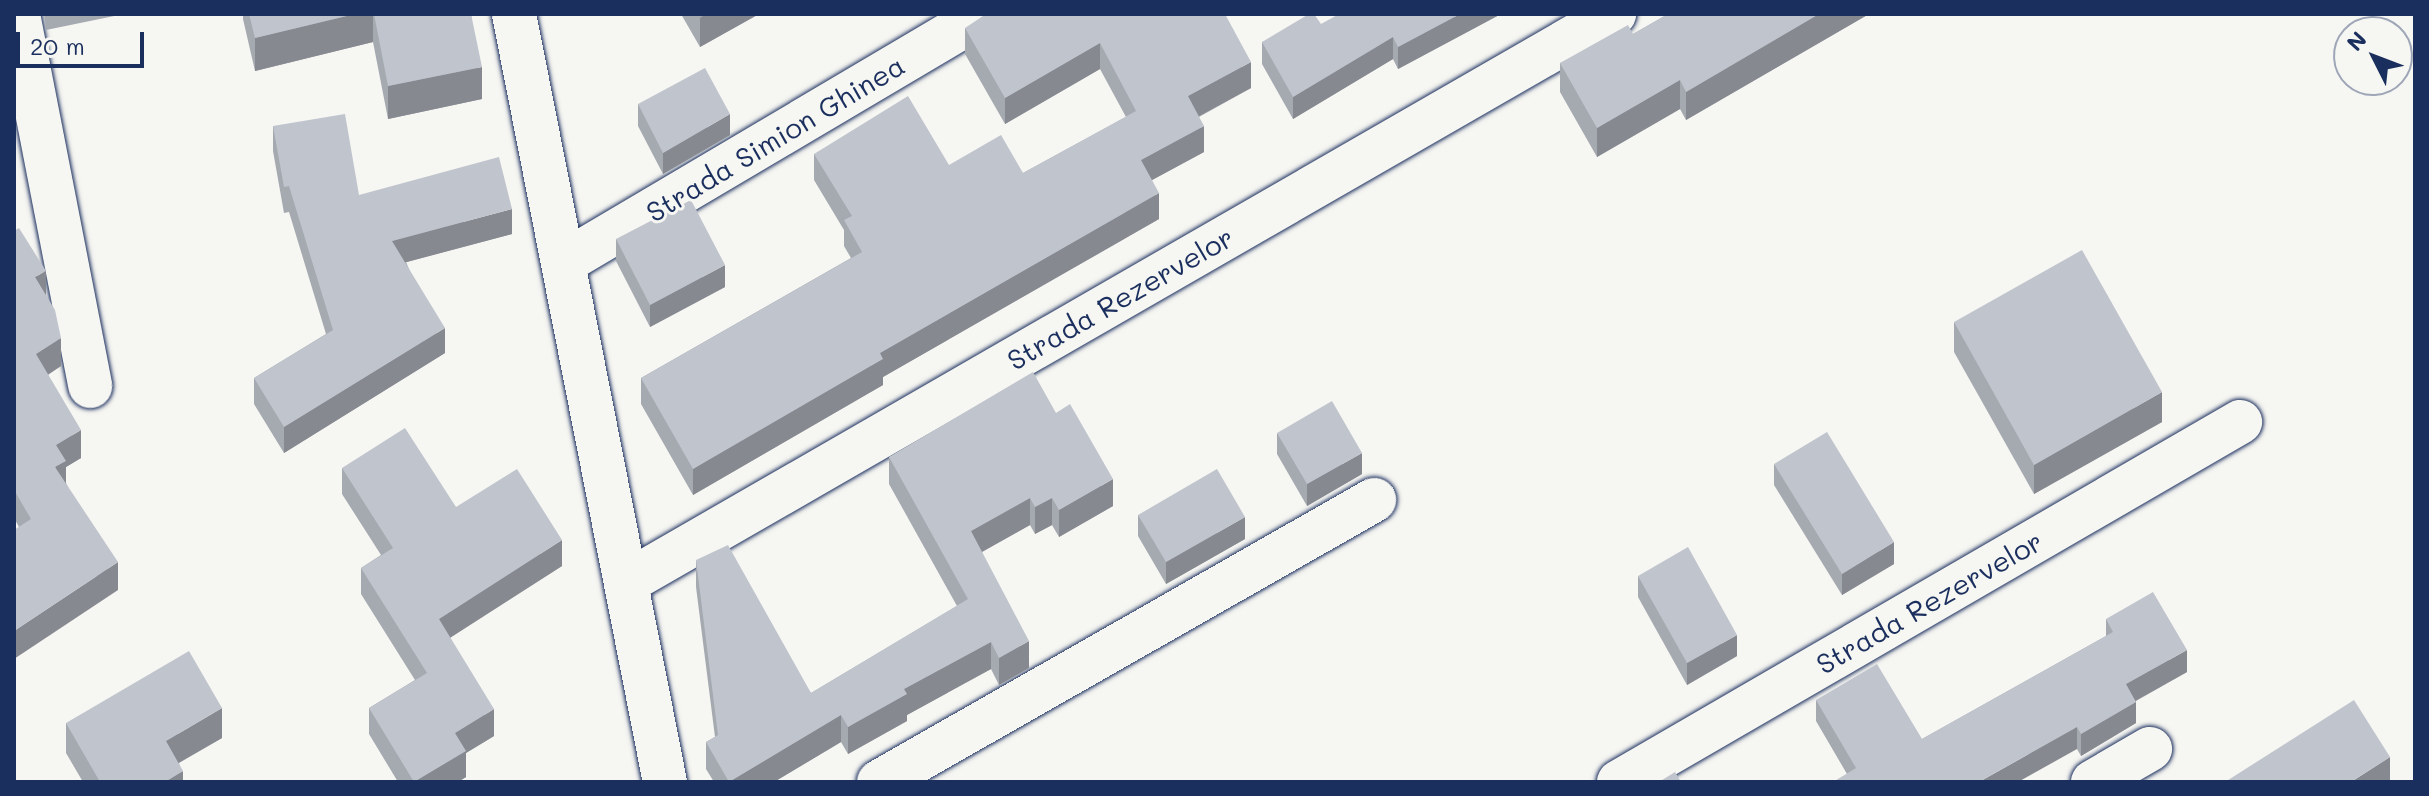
<!DOCTYPE html>
<html>
<head>
<meta charset="utf-8">
<style>
  body { margin:0 }
  #map { position:relative; width:2429px; height:796px; overflow:hidden; background:#f6f6f2; font-family:Mali,sans-serif }
  div>[style] { position:absolute }
  [style*='--x'] { left:calc(var(--x)*1px); top:calc(var(--y)*1px); width:calc(var(--w)*1px); rotate:calc(var(--a)*1deg) }
  .roads { filter:drop-shadow(0 0 2px #1b2f5e) drop-shadow(0 0 2px #1b2f5e) }
  .minor>* { height:44px; margin:-22px; padding:0 22px; transform-origin:22px; border-radius:22px; background:#f6f6f2 }
  .tertiary>* { height:44px; margin:-22px; padding:0 22px; transform-origin:22px; border-radius:22px; background:#f6f6f2 }
  .wall>* { inset:0; background:#a5a9b0 }
  .shaded-wall>* { inset:0; background:#868990 }
  .building>* { inset:0; background:#c0c4cd }
  span { translate:-50% -50%; white-space:nowrap; text-align:center; line-height:1.15; -webkit-text-stroke:6px #f6f6f2; paint-order:stroke }
  .street-label { font-size:28px; color:#1b2f5e }
  .frame { position:absolute; inset:0; border:16px solid #1b2f5e; pointer-events:none }
  .north { position:absolute; left:2333px; top:16px; width:80px; height:80px; box-sizing:border-box; background:#f6f6f2; border:2px solid #9ea6b7; border-radius:50%; rotate:312deg; font-size:22px; font-weight:700; line-height:32px; text-align:center; color:#1b2f5e }
  .north::after { content:''; display:block; margin:auto; width:28px; height:36px; background:#1b2f5e; clip-path:polygon(50% 0,100% 100%,50% 72%,0 100%) }
  .scale { position:absolute; left:16px; top:32px; width:128px; height:36px; box-sizing:border-box; border:4px solid #1b2f5e; border-top:0; padding-left:10px; font-size:24px; line-height:28px; white-space:nowrap; color:#1b2f5e; -webkit-text-stroke:6px #f6f6f2; paint-order:stroke }
</style>
</head>
<body>
<div id="map">
  <div class="roads">
    <div class="minor">
      <div style="--x:18;--y:14;--w:379;--a:79"></div>
      <div style="--x:566;--y:261;--w:486;--a:-30.6"></div>
      <div style="--x:627;--y:582;--w:1139;--a:-29.92"></div>
      <div style="--x:879;--y:782;--w:570;--a:-29.67"></div>
      <div style="--x:1619;--y:782;--w:718;--a:-30.1"></div>
      <div style="--x:2093;--y:782;--w:66;--a:-30.1"></div>
    </div>
    <div class="tertiary">
      <div style="--x:514;--y:14;--w:783;--a:78.88"></div>
    </div>
  </div>
  <div class="wall">
    <div style="clip-path:polygon(44px 14px,124px 14px,46px 30px)"></div>
    <div style="clip-path:polygon(243px 14px,471px 14px,482px 99px,388px 119px,373px 42px,255px 71px,243px 19px)"></div>
    <div style="clip-path:polygon(681px 14px,759px 14px,700px 47px)"></div>
    <div style="clip-path:polygon(1216px 14px,1251px 88px,1199px 117px,1204px 152px,1152px 180px,1159px 219px,883px 377px,883px 385px,693px 495px,641px 404px,641px 378px,851px 258px,844px 246px,844px 230px,814px 180px,814px 154px,949px 165px,1023px 173px,1126px 117px,1100px 69px,1005px 124px,965px 54px,965px 28px)"></div>
    <div style="clip-path:polygon(1501px 14px,1398px 69px,1393px 59px,1293px 119px,1262px 64px,1262px 42px,1321px 24px)"></div>
    <div style="clip-path:polygon(1668px 14px,1869px 14px,1686px 120px,1680px 109px,1597px 157px,1560px 92px,1560px 63px,1633px 34px)"></div>
    <div style="clip-path:polygon(638px 104px,730px 135px,663px 174px,638px 126px)"></div>
    <div style="clip-path:polygon(273px 126px,359px 195px,512px 234px,406px 262px,445px 353px,284px 453px,254px 404px,254px 378px,326px 334px,289px 212px,284px 213px,273px 151px)"></div>
    <div style="clip-path:polygon(14px 231px,46px 295px,61px 366px,48px 375px,81px 458px,66px 467px,66px 483px,118px 590px,19px 527px,14px 518px)"></div>
    <div style="clip-path:polygon(616px 239px,725px 287px,650px 327px,616px 261px)"></div>
    <div style="clip-path:polygon(1954px 322px,2162px 422px,2034px 494px,1954px 352px)"></div>
    <div style="clip-path:polygon(1056px 413px,1113px 506px,1059px 537px,1052px 525px,1035px 534px,1030px 525px,982px 552px,1029px 668px,999px 685px,991px 669px,907px 715px,907px 721px,848px 754px,841px 742px,774px 782px,714px 782px,706px 769px,706px 742px,715px 737px,696px 587px,696px 560px,811px 693px,957px 606px,889px 484px,889px 457px)"></div>
    <div style="clip-path:polygon(1277px 433px,1362px 474px,1307px 506px,1277px 454px)"></div>
    <div style="clip-path:polygon(1774px 464px,1894px 564px,1842px 595px,1774px 485px)"></div>
    <div style="clip-path:polygon(342px 468px,456px 507px,562px 566px,450px 637px,494px 736px,466px 753px,466px 777px,458px 782px,398px 782px,369px 734px,369px 708px,415px 680px,361px 594px,361px 568px,381px 555px,342px 494px)"></div>
    <div style="clip-path:polygon(1138px 515px,1245px 539px,1166px 584px,1138px 536px)"></div>
    <div style="clip-path:polygon(1638px 576px,1737px 656px,1687px 685px,1638px 597px)"></div>
    <div style="clip-path:polygon(2106px 619px,2187px 672px,2136px 701px,2136px 723px,2081px 756px,2077px 749px,1847px 774px,1816px 721px,1816px 700px,1922px 739px,2106px 636px)"></div>
    <div style="clip-path:polygon(66px 723px,222px 738px,179px 763px,183px 782px,83px 782px,66px 753px)"></div>
  </div>
  <div class="shaded-wall">
    <div style="clip-path:polygon(355px 14px,373px 14px,373px 42px,255px 71px,255px 38px)"></div>
    <div style="clip-path:polygon(706px 14px,759px 14px,700px 47px,700px 18px)"></div>
    <div style="clip-path:polygon(1460px 14px,1501px 14px,1398px 69px,1398px 47px)"></div>
    <div style="clip-path:polygon(1819px 14px,1869px 14px,1686px 120px,1686px 92px)"></div>
    <div style="clip-path:polygon(1393px 37px,1393px 59px,1293px 119px,1293px 97px)"></div>
    <div style="clip-path:polygon(1100px 43px,1100px 69px,1005px 124px,1005px 98px)"></div>
    <div style="clip-path:polygon(1251px 62px,1251px 88px,1188px 122px,1188px 96px)"></div>
    <div style="clip-path:polygon(482px 67px,482px 99px,388px 119px,388px 86px)"></div>
    <div style="clip-path:polygon(1680px 80px,1680px 109px,1597px 157px,1597px 128px)"></div>
    <div style="clip-path:polygon(730px 114px,730px 135px,663px 174px,663px 153px)"></div>
    <div style="clip-path:polygon(1204px 126px,1204px 152px,1141px 186px,1141px 160px)"></div>
    <div style="clip-path:polygon(1159px 193px,1159px 219px,883px 377px,883px 385px,693px 495px,693px 469px,880px 353px)"></div>
    <div style="clip-path:polygon(512px 209px,512px 234px,392px 266px,392px 241px)"></div>
    <div style="clip-path:polygon(725px 265px,725px 287px,650px 327px,650px 305px)"></div>
    <div style="clip-path:polygon(46px 271px,46px 299px,35px 277px)"></div>
    <div style="clip-path:polygon(445px 328px,445px 353px,284px 453px,284px 427px)"></div>
    <div style="clip-path:polygon(61px 338px,61px 366px,36px 382px,36px 354px)"></div>
    <div style="clip-path:polygon(2162px 392px,2162px 422px,2034px 494px,2034px 465px)"></div>
    <div style="clip-path:polygon(81px 430px,81px 458px,66px 467px,66px 489px,55px 495px,56px 445px)"></div>
    <div style="clip-path:polygon(1362px 453px,1362px 474px,1307px 506px,1307px 484px)"></div>
    <div style="clip-path:polygon(1113px 479px,1113px 506px,1059px 537px,1059px 510px)"></div>
    <div style="clip-path:polygon(1030px 498px,1030px 525px,971px 558px,971px 531px)"></div>
    <div style="clip-path:polygon(1052px 498px,1052px 525px,1035px 534px,1035px 507px)"></div>
    <div style="clip-path:polygon(1245px 517px,1245px 539px,1166px 584px,1166px 562px)"></div>
    <div style="clip-path:polygon(562px 540px,562px 566px,439px 645px,439px 619px)"></div>
    <div style="clip-path:polygon(1894px 542px,1894px 564px,1842px 595px,1842px 574px)"></div>
    <div style="clip-path:polygon(118px 562px,118px 590px,14px 659px,14px 631px)"></div>
    <div style="clip-path:polygon(1737px 635px,1737px 656px,1687px 685px,1687px 663px)"></div>
    <div style="clip-path:polygon(1029px 641px,1029px 668px,999px 685px,999px 658px)"></div>
    <div style="clip-path:polygon(991px 642px,991px 669px,907px 715px,907px 721px,848px 754px,848px 727px,904px 689px)"></div>
    <div style="clip-path:polygon(2187px 650px,2187px 672px,2126px 706px,2126px 684px)"></div>
    <div style="clip-path:polygon(2136px 702px,2136px 723px,2081px 756px,2081px 734px)"></div>
    <div style="clip-path:polygon(222px 708px,222px 738px,166px 770px,166px 741px)"></div>
    <div style="clip-path:polygon(494px 709px,494px 736px,466px 753px,466px 777px,458px 782px,414px 782px,455px 733px)"></div>
    <div style="clip-path:polygon(841px 715px,841px 742px,774px 782px,729px 782px)"></div>
    <div style="clip-path:polygon(2077px 727px,2077px 749px,2018px 782px,1979px 782px)"></div>
    <div style="clip-path:polygon(2390px 757px,2390px 782px,2351px 782px)"></div>
    <div style="clip-path:polygon(183px 771px,183px 782px,165px 782px)"></div>
  </div>
  <div class="building">
    <div style="clip-path:polygon(249px 14px,355px 14px,255px 38px)"></div>
    <div style="clip-path:polygon(374px 14px,471px 14px,482px 67px,388px 86px)"></div>
    <div style="clip-path:polygon(986px 14px,1225px 14px,1251px 62px,1188px 96px,1204px 126px,1141px 160px,1159px 193px,880px 353px,883px 359px,693px 469px,641px 378px,862px 252px,844px 220px,852px 216px,814px 154px,908px 96px,949px 165px,1001px 135px,1023px 173px,1136px 111px,1100px 43px,1005px 98px,965px 28px)"></div>
    <div style="clip-path:polygon(1309px 14px,1314px 14px,1321px 24px,1339px 14px,1460px 14px,1398px 47px,1393px 37px,1293px 97px,1262px 42px)"></div>
    <div style="clip-path:polygon(1668px 14px,1819px 14px,1686px 92px,1680px 80px,1597px 128px,1560px 63px,1628px 25px,1633px 34px)"></div>
    <div style="clip-path:polygon(705px 68px,730px 114px,663px 153px,638px 104px)"></div>
    <div style="clip-path:polygon(345px 114px,359px 195px,499px 157px,512px 209px,392px 241px,445px 328px,284px 427px,254px 378px,333px 330px,289px 186px,284px 187px,273px 126px)"></div>
    <div style="clip-path:polygon(691px 200px,725px 265px,650px 305px,616px 239px)"></div>
    <div style="clip-path:polygon(19px 228px,46px 271px,35px 277px,55px 310px,61px 338px,36px 354px,81px 430px,56px 445px,66px 461px,55px 467px,118px 562px,14px 631px,14px 530px,31px 519px,14px 490px,14px 231px)"></div>
    <div style="clip-path:polygon(2082px 250px,2162px 392px,2034px 465px,1954px 322px)"></div>
    <div style="clip-path:polygon(1033px 372px,1056px 413px,1070px 404px,1113px 479px,1059px 510px,1052px 498px,1035px 507px,1030px 498px,971px 531px,1029px 641px,999px 658px,991px 642px,904px 689px,907px 694px,848px 727px,841px 715px,729px 782px,706px 742px,718px 735px,696px 560px,728px 545px,811px 693px,968px 599px,889px 457px)"></div>
    <div style="clip-path:polygon(1332px 401px,1362px 453px,1307px 484px,1277px 433px)"></div>
    <div style="clip-path:polygon(405px 428px,456px 507px,517px 469px,562px 540px,439px 619px,494px 709px,455px 733px,466px 751px,414px 782px,369px 708px,427px 673px,361px 568px,393px 548px,342px 468px)"></div>
    <div style="clip-path:polygon(1827px 432px,1894px 542px,1842px 574px,1774px 464px)"></div>
    <div style="clip-path:polygon(1217px 469px,1245px 517px,1166px 562px,1138px 515px)"></div>
    <div style="clip-path:polygon(1688px 547px,1737px 635px,1687px 663px,1638px 576px)"></div>
    <div style="clip-path:polygon(2153px 592px,2187px 650px,2126px 684px,2136px 702px,2081px 734px,2077px 727px,1979px 782px,1833px 782px,1856px 768px,1816px 700px,1877px 664px,1922px 739px,2113px 632px,2106px 619px)"></div>
    <div style="clip-path:polygon(189px 651px,222px 708px,166px 741px,183px 771px,165px 782px,100px 782px,66px 723px)"></div>
    <div style="clip-path:polygon(2354px 700px,2390px 757px,2351px 782px,2225px 782px)"></div>
    <div style="clip-path:polygon(1675px 772px,1681px 782px,1659px 782px)"></div>
  </div>
  <div class="street-label">
    <span style="left:775px;top:138px;rotate:-31deg">Strada Simion Ghinea</span>
    <span style="left:1120px;top:298px;rotate:-30deg">Strada Rezervelor</span>
    <span style="left:1929px;top:602px;rotate:-30deg">Strada Rezervelor</span>
  </div>
  <div class="frame"></div>
  <div class="north">N</div>
  <div class="scale">20 m</div>
</div>
</body>
</html>
